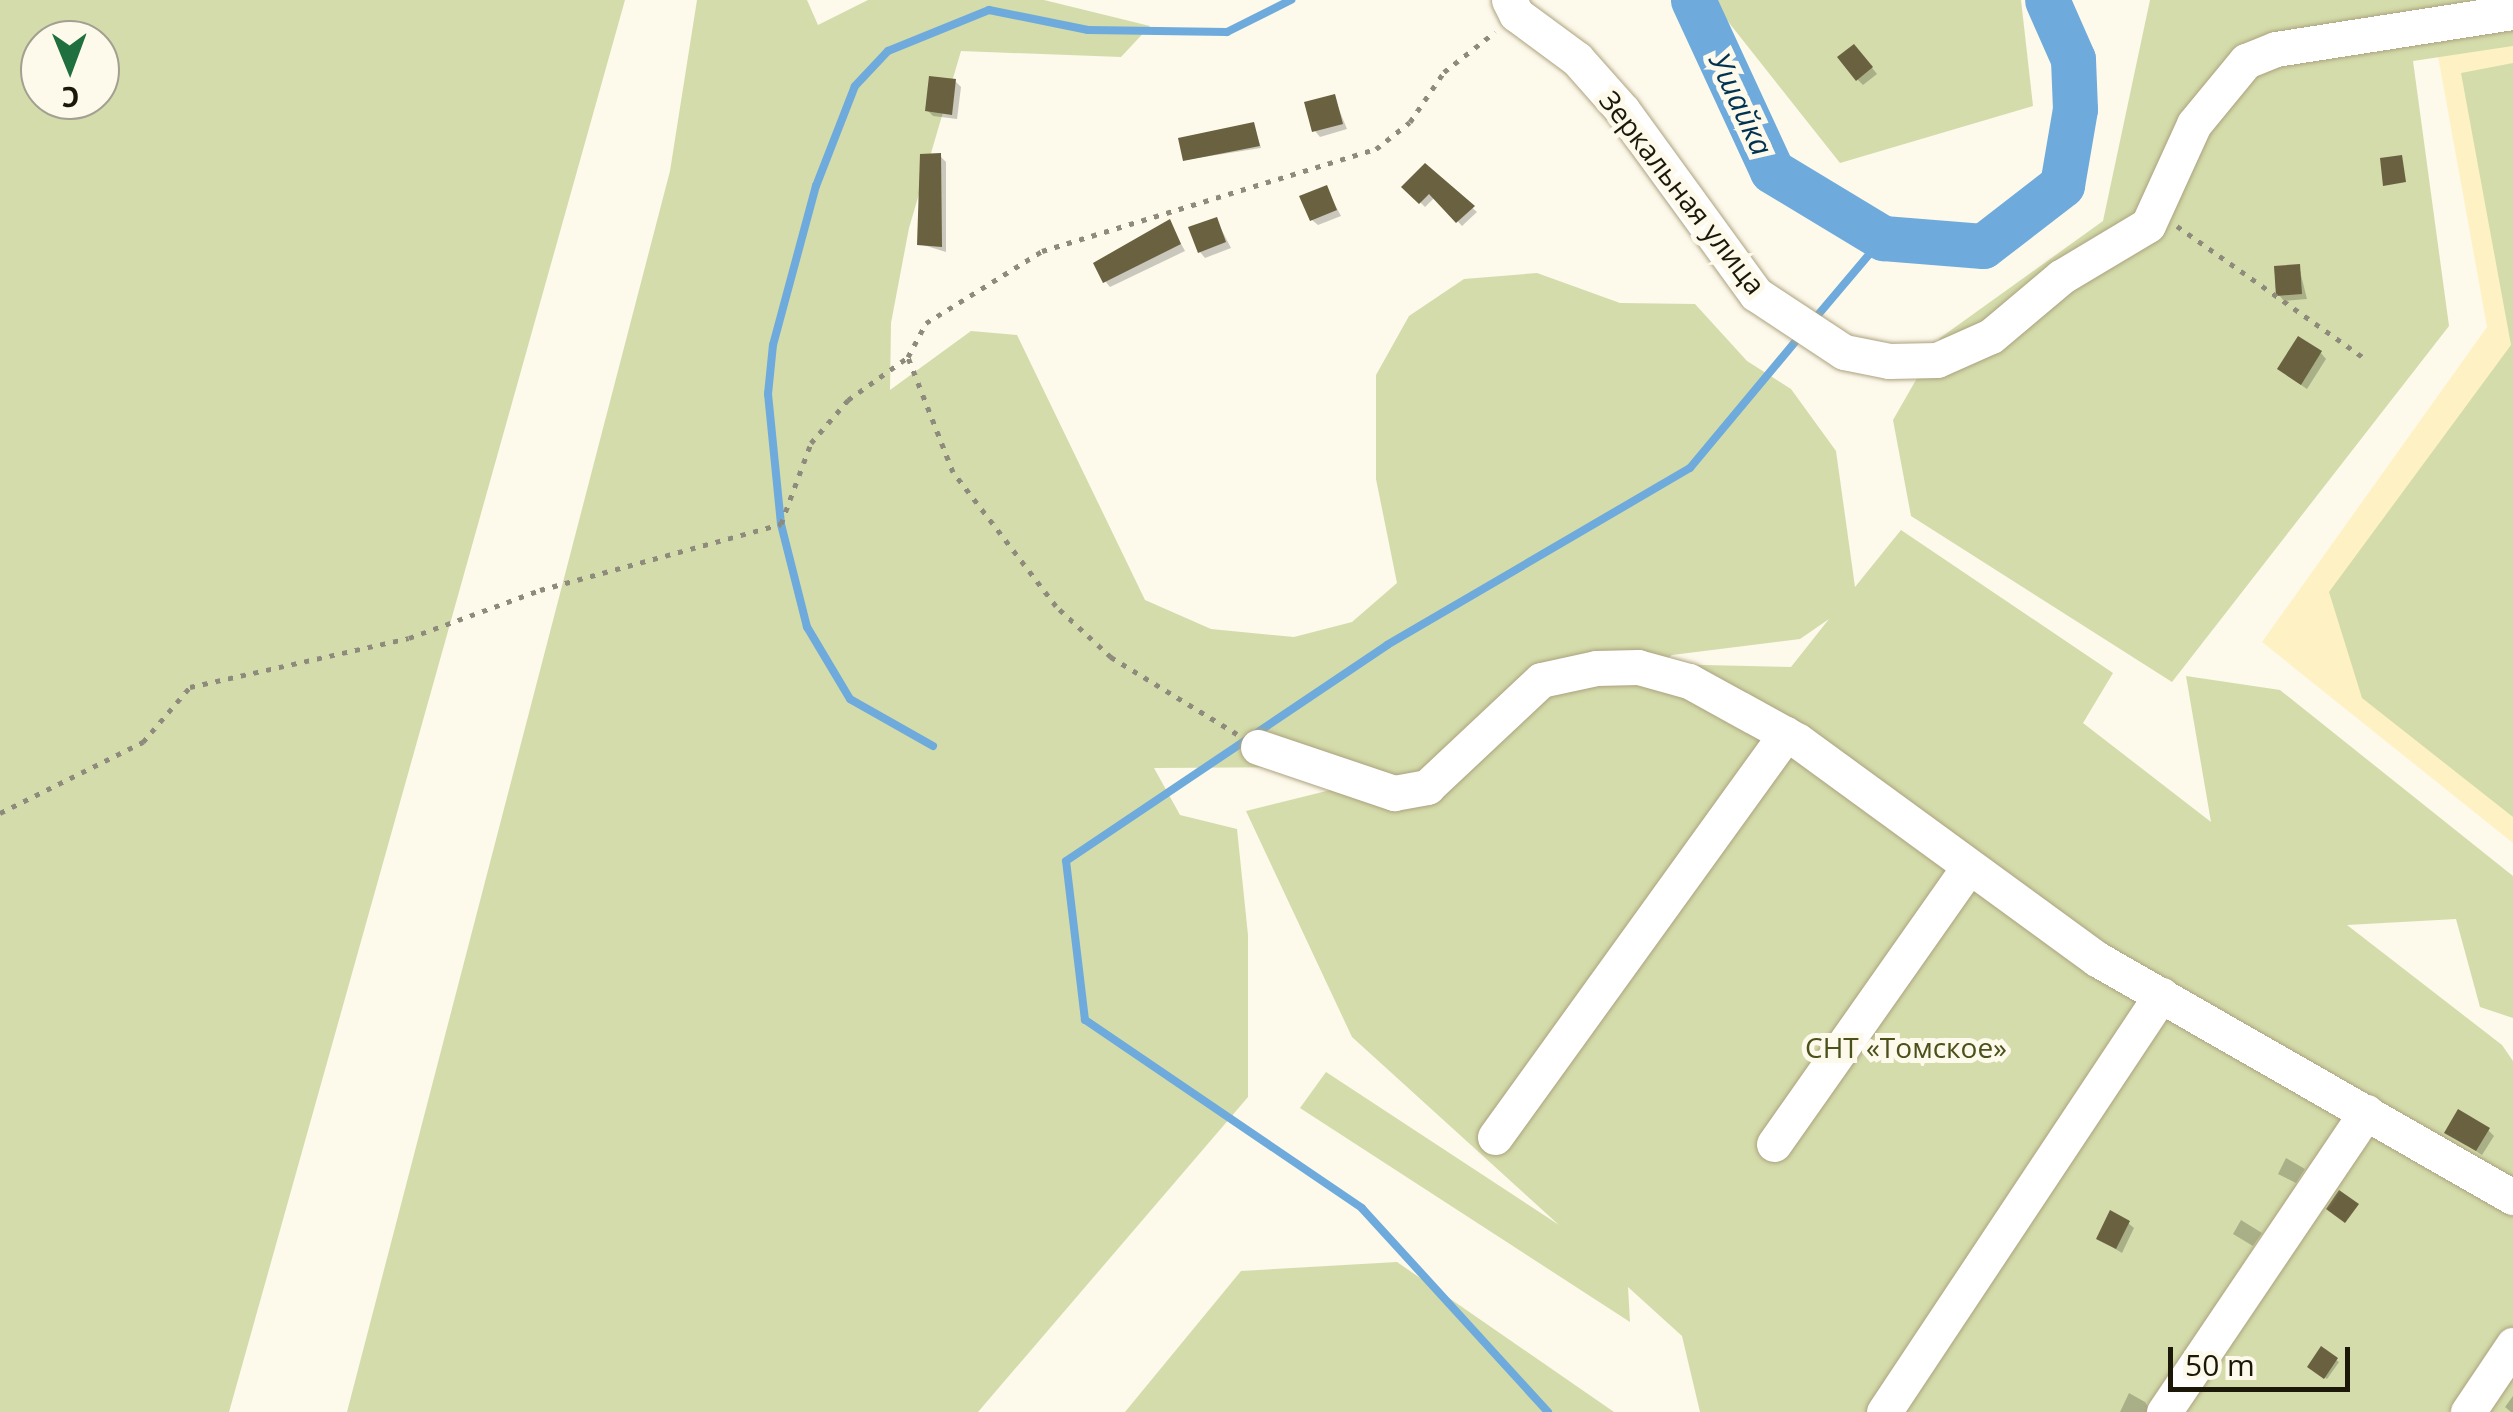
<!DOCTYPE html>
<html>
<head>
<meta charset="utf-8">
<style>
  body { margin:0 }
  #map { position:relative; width:2513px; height:1412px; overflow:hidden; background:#fdf9eb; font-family:"Open Sans",sans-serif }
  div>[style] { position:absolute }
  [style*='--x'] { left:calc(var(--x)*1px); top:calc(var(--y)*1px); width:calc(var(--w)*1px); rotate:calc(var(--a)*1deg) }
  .built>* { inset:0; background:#fef2c5 }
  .green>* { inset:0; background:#d4dcab }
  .shadow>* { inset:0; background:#0003 }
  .stream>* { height:8px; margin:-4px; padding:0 4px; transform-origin:4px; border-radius:4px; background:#6eabdc }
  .river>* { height:45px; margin:-22.5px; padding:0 22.5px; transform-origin:22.5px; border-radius:22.5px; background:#6eabdc }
  .building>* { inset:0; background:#696140 }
  .path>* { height:5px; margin-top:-2.5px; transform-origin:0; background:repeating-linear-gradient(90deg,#8e8b7d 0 5px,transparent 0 13px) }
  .roads { filter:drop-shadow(0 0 2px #aca27f) drop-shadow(0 0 2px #aca27f) }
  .minor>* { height:35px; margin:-17.5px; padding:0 17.5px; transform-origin:17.5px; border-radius:17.5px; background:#fff }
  span { translate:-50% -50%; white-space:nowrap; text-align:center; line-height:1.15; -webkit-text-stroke:10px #fdf9eb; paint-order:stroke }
  .street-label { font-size:28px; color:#1b180a }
  .park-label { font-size:28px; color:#4a511b }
  .water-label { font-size:30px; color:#003252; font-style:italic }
  .north { position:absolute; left:20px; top:20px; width:100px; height:100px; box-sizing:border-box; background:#fdf9eb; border:2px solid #a39f91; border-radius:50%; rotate:179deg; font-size:28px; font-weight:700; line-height:40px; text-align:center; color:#1b180a }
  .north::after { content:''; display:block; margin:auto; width:35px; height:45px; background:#206f3e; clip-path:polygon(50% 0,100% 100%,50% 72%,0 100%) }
  .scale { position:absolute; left:2168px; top:1347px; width:182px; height:45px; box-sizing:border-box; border:5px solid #1b180a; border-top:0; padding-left:12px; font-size:30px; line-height:35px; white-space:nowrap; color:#1b180a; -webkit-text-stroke:8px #fdf9eb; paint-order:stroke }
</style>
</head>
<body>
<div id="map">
  <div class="built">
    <div style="clip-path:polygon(2513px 32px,2513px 843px,2262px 642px,2487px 327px,2436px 45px)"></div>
  </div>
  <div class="green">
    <div style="clip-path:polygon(evenodd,0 0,625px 0,229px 1412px,0 1412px,0 0,40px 40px,100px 40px,100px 100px,40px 100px,40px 40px)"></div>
    <div style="clip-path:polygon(evenodd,697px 0,807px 0,818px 25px,868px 0,1044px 0,1150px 26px,1121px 57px,961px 51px,909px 228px,891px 323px,890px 390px,971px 331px,1017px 335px,1145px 600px,1211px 629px,1294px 637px,1352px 622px,1397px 583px,1376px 479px,1376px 375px,1409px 316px,1464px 279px,1537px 273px,1620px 303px,1695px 304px,1747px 361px,1791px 389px,1836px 451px,1855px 587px,1901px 530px,2113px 673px,2083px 723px,2211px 822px,2186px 676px,2280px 690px,2513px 876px,2513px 1018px,2480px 1007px,2456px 919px,2347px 925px,2502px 1045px,2513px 1061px,2513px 1412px,1700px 1412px,1682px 1336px,1628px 1287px,1630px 1322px,1300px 1108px,1326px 1072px,1559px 1225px,1352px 1037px,1246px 811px,1375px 779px,1325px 767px,1154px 768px,1180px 815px,1237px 829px,1248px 935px,1248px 1097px,978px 1412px,347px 1412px,670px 171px,697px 0,1829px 619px,1791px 667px,1660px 664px,1672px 655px,1800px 639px,1829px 619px)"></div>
    <div style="clip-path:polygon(1711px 0,2021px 0,2033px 106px,1840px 163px)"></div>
    <div style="clip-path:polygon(2150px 0,2513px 0,2513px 46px,2413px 61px,2449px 326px,2172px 682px,1911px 516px,1893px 420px,1940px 338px,2103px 221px)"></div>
    <div style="clip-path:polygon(2513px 63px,2513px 817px,2362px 698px,2329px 592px,2511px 345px,2461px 73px)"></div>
    <div style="clip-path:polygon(1397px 1262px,1614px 1412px,1125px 1412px,1241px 1271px)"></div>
  </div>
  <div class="shadow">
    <div style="clip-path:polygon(1859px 52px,1877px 74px,1863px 85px,1857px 79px)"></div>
    <div style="clip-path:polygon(955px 81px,961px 87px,957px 119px,933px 116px,927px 110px)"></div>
    <div style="clip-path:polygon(1334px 97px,1347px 129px,1320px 137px,1315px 131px)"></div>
    <div style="clip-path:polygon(1254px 125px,1261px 148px,1185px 160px)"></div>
    <div style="clip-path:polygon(940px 156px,946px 162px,946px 252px,920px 244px)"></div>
    <div style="clip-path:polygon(1425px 167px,1477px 212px,1462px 226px,1435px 197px,1425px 207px,1405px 187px)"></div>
    <div style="clip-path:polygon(1326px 188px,1341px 216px,1318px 225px,1312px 220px)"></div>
    <div style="clip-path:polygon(1216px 219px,1231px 248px,1205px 258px,1200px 252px)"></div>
    <div style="clip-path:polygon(1169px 222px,1185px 251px,1110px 287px,1105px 281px)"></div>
    <div style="clip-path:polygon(2299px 267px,2307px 299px,2284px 301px,2279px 295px)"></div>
    <div style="clip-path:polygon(2321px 353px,2326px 359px,2307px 389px,2286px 375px)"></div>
    <div style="clip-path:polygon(2488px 1130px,2494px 1136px,2482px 1155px,2447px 1132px)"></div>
    <div style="clip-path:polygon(2286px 1158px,2305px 1169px,2296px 1183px,2278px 1174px)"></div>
    <div style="clip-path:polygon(2241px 1220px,2262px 1233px,2253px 1246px,2233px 1234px)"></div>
    <div style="clip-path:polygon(2128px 1223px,2134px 1228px,2122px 1253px,2099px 1239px)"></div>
    <div style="clip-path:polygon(2322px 1350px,2339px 1362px,2327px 1379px,2310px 1367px)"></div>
    <div style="clip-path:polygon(2129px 1393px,2145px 1402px,2151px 1412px,2120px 1412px)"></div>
    <div style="clip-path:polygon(2513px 1396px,2513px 1412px,2511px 1412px,2505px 1407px)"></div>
  </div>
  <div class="stream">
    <div style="--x:1812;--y:322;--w:110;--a:-49.8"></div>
    <div style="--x:933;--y:746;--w:95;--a:-150.5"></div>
    <div style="--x:850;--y:699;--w:84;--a:-120.8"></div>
    <div style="--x:807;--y:627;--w:106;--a:-104.2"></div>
    <div style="--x:781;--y:524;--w:131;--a:-95.7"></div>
    <div style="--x:768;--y:394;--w:49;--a:-84.2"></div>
    <div style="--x:773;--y:345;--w:165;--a:-74.9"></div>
    <div style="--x:816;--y:186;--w:107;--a:-68.7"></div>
    <div style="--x:855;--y:86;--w:48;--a:-46.7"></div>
    <div style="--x:888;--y:51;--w:109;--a:-22.1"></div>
    <div style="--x:989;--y:10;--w:101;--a:11.4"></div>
    <div style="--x:1088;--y:30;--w:139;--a:0.8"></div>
    <div style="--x:1227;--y:32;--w:72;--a:-26.6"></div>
    <div style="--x:1548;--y:1412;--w:276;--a:-132.4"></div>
    <div style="--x:1362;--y:1208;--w:335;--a:-145.8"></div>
    <div style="--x:1085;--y:1020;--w:160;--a:-96.8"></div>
    <div style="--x:1066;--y:861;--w:387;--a:-33.9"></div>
    <div style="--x:1387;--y:645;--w:351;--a:-30.3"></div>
    <div style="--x:1690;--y:468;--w:172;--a:-50.2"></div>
  </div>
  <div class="river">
    <div style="--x:1693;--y:0;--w:188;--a:65.2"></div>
    <div style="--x:1772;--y:171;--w:130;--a:31.1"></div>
    <div style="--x:1883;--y:238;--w:100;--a:4.6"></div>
    <div style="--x:1983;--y:246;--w:100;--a:-37.7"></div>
    <div style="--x:2062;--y:185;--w:77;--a:-80.3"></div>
    <div style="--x:2075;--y:109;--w:50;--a:-92.3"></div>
    <div style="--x:2073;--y:59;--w:64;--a:-113.8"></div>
  </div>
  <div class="building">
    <div style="clip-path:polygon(1854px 44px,1873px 67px,1856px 81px,1837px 57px)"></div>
    <div style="clip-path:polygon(929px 76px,956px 79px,952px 115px,925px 111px)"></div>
    <div style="clip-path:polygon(1335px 94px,1343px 124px,1312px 132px,1304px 102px)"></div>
    <div style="clip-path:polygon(1254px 122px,1260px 146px,1183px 161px,1178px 138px)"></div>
    <div style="clip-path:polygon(941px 153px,942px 247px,917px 245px,920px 154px)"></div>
    <div style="clip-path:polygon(2402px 155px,2406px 182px,2383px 186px,2380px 158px)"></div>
    <div style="clip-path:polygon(1425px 163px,1475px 206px,1456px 223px,1429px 194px,1419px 204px,1401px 187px)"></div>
    <div style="clip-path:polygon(1327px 185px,1337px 210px,1310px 221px,1299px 196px)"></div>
    <div style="clip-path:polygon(1217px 217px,1226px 242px,1198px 253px,1188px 227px)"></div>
    <div style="clip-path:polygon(1170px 219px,1181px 244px,1103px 283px,1093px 263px)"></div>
    <div style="clip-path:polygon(2300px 264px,2302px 294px,2276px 296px,2274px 266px)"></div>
    <div style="clip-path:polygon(2298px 336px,2322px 351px,2301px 385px,2277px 369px)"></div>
    <div style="clip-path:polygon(2458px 1109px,2490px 1128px,2476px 1151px,2444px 1133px)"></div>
    <div style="clip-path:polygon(2339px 1190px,2359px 1204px,2345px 1223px,2326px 1209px)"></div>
    <div style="clip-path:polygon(2110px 1210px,2130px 1221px,2116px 1249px,2096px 1239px)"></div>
    <div style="clip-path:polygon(2321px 1346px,2338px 1358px,2324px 1379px,2307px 1367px)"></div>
  </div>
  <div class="path">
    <div style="--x:2177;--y:226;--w:232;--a:35.2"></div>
    <div style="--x:1237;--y:734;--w:148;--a:-148.6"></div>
    <div style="--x:1111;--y:657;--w:75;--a:-137.2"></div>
    <div style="--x:1056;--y:606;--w:169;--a:-127.5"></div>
    <div style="--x:953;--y:472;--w:123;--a:-111.4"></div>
    <div style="--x:908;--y:357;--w:38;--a:-62"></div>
    <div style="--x:926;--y:323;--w:137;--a:-31.8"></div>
    <div style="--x:1042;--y:251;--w:349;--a:-17"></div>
    <div style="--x:1376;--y:149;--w:43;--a:-38.5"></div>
    <div style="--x:1410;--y:122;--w:60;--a:-55.8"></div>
    <div style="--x:1444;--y:72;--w:65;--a:-38.1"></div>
    <div style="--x:0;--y:813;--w:160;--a:-26.4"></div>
    <div style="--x:143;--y:742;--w:72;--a:-49.5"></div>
    <div style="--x:190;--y:687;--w:224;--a:-12.6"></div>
    <div style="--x:409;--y:638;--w:140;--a:-20.1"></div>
    <div style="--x:540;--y:590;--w:250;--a:-15.3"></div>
    <div style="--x:781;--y:524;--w:86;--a:-69.7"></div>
    <div style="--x:811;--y:443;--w:57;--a:-49.3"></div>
    <div style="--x:848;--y:400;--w:74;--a:-35.6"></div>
  </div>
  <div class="roads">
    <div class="minor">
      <div style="--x:1509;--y:0;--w:16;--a:63"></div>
      <div style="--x:1516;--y:14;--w:76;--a:36.4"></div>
      <div style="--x:1577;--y:59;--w:69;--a:48.5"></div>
      <div style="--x:1623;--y:111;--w:226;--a:54"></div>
      <div style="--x:1756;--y:294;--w:105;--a:33.4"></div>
      <div style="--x:1844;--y:352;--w:46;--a:11.3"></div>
      <div style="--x:1889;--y:361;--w:48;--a:-1.2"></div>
      <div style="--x:1937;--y:360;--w:59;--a:-24"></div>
      <div style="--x:1991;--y:336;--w:92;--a:-40.1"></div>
      <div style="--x:2061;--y:277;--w:101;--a:-30.9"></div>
      <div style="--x:2148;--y:225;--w:111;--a:-65.5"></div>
      <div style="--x:2194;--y:124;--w:82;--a:-50.5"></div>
      <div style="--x:2246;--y:61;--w:32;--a:-22"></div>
      <div style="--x:2276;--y:49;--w:240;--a:-8.9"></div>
      <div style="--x:1258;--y:747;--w:144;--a:18.7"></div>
      <div style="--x:1394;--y:793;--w:34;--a:-10"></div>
      <div style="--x:1427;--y:787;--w:156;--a:-43.2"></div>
      <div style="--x:1541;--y:680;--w:56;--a:-12.3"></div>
      <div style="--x:1596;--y:668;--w:42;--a:-1.4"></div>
      <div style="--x:1638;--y:667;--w:53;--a:15.4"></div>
      <div style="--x:1689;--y:681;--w:124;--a:28.8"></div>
      <div style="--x:1798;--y:741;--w:370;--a:36.1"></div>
      <div style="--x:2097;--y:959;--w:479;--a:29.8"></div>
      <div style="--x:1495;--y:1137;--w:497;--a:-54.2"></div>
      <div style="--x:1774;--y:1144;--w:337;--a:-54.9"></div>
      <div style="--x:1884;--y:1412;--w:501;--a:-56.41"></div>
      <div style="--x:2164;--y:1412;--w:362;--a:-56"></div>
      <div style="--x:2468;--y:1412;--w:81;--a:-56.1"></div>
    </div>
  </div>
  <div class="street-label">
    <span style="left:1683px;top:192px;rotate:52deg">Зеркальная улица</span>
  </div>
  <div class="park-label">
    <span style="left:1906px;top:1047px">СНТ «Томское»</span>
  </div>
  <div class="water-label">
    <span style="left:1741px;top:104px;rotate:65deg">Ушайка</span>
  </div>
  <div class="north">С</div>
  <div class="scale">50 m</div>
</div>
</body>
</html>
